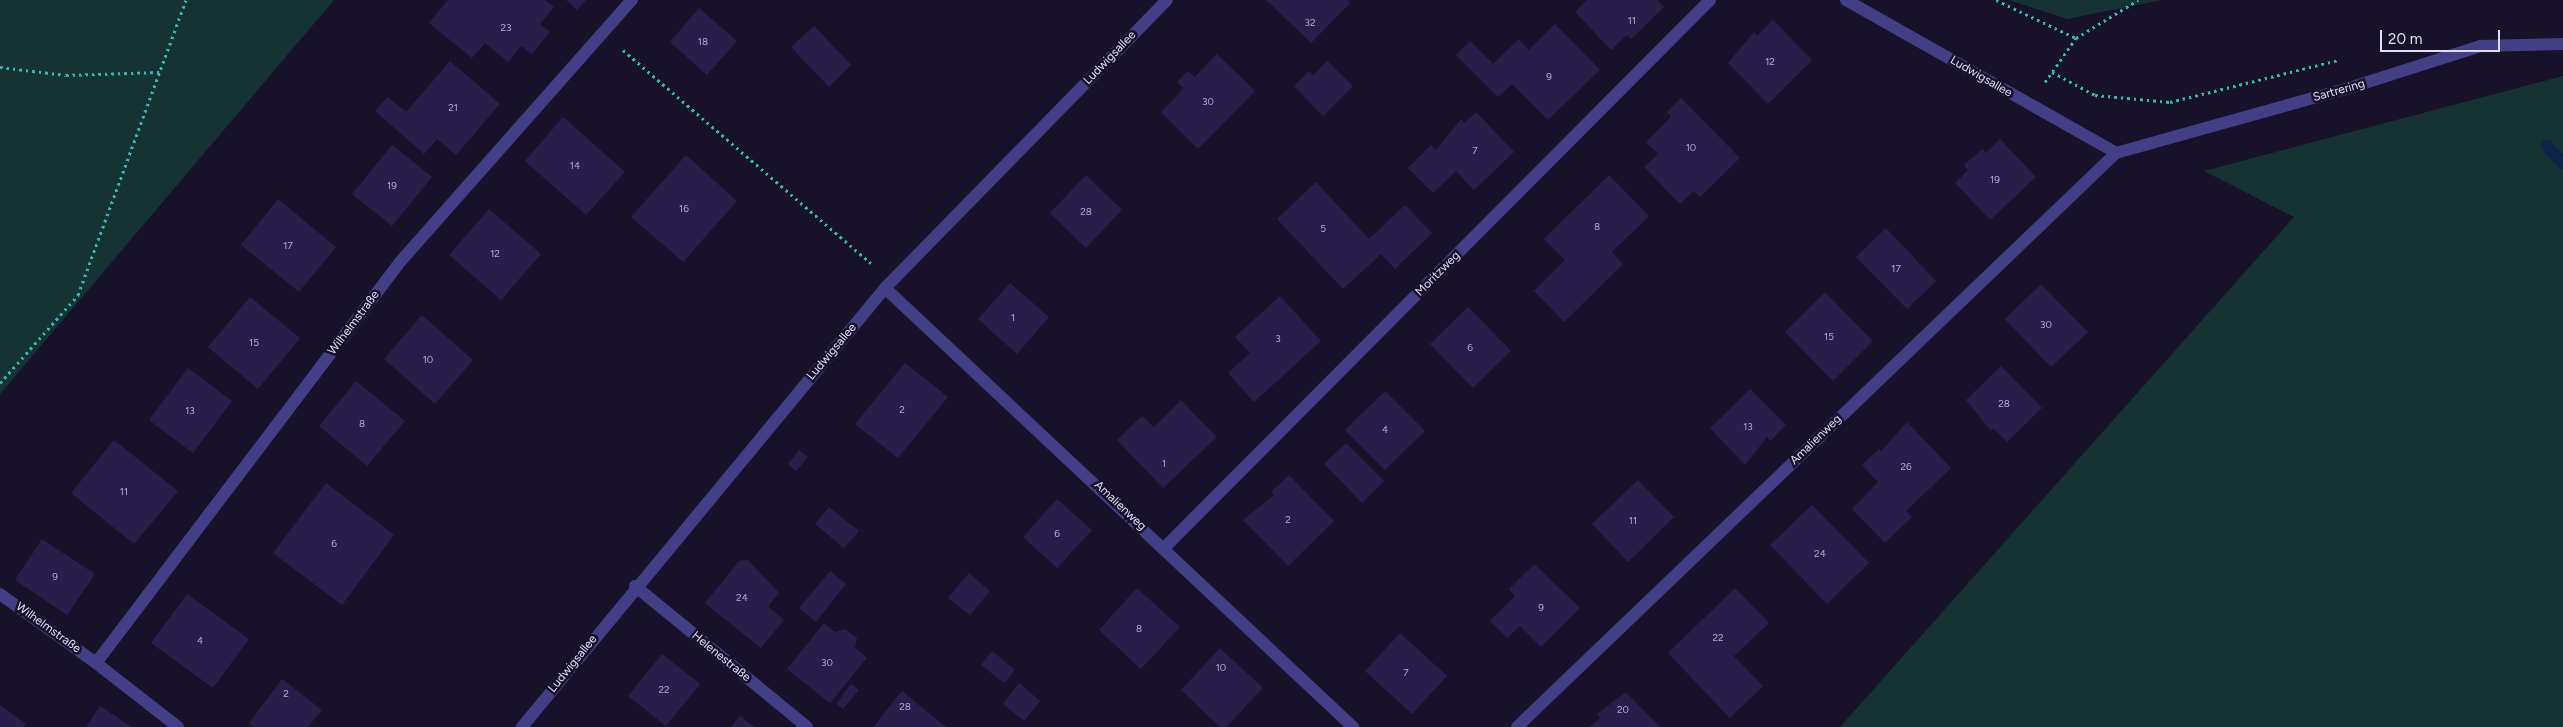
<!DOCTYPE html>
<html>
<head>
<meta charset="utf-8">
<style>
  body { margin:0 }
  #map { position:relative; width:2563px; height:727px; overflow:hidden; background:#171229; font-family:Figtree,sans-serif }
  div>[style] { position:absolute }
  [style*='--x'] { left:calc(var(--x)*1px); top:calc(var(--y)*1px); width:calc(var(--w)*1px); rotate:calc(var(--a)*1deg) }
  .green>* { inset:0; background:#153333 }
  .stream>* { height:12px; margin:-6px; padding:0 6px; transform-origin:6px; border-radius:6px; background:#0f234b }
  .building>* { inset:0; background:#291e4a }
  .path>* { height:3px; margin-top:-1.5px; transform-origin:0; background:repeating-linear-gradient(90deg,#35b8b6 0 2.5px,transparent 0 6.5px) }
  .minor>* { height:12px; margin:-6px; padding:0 6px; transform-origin:6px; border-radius:6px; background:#443e87 }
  span { translate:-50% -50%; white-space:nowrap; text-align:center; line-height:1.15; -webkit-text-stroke:5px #171229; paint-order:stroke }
  .number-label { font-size:10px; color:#b3acd1 }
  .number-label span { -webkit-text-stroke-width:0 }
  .street-label { font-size:12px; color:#e1dbfe }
  .scale { position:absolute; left:2380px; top:30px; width:120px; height:22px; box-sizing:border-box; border:2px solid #e1dbfe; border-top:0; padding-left:6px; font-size:15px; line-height:18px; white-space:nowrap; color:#e1dbfe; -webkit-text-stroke:4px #171229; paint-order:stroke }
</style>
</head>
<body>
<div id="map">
  <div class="green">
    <div style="clip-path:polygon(0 0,334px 0,0 394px)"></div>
    <div style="clip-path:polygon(2009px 0,2161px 0,2067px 19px)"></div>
    <div style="clip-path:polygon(2563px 76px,2563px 727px,1840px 727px,2294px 217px,2204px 171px)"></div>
  </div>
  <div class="stream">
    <div style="--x:2547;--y:146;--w:23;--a:47"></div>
  </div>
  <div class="building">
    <div style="clip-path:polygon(448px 0,545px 0,554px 7px,540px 24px,550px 32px,532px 54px,521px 46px,508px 62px,485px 43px,472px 58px,429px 23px)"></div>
    <div style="clip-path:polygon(566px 0,586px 0,577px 10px)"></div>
    <div style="clip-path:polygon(1266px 0,1347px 0,1350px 3px,1311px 43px)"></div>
    <div style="clip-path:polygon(1587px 0,1657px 0,1664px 7px,1631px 39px,1627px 35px,1611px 50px,1575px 12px)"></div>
    <div style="clip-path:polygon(699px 8px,737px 41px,707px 75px,670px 42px)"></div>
    <div style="clip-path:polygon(1773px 20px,1812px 60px,1768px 104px,1728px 63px,1754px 32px,1757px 36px)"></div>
    <div style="clip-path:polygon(1555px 24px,1600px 70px,1548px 120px,1512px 84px,1498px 97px,1456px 55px,1470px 41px,1493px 64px,1519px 39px,1529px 50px)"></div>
    <div style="clip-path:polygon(814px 26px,851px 65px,829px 87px,791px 47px)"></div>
    <div style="clip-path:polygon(1217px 54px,1255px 91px,1198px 149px,1161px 112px,1184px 88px,1177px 82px,1188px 71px,1195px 77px)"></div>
    <div style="clip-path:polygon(450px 61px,500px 104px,456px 155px,437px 139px,424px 154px,375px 111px,388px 97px,406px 112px)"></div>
    <div style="clip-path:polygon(1327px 61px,1353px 86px,1323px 116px,1294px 86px,1309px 71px,1313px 76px)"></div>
    <div style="clip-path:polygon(1681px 98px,1740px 158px,1700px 197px,1694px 191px,1680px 204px,1644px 167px,1658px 154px,1646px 142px,1671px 117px,1667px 112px)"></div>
    <div style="clip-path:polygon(1476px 112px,1514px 152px,1474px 190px,1456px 171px,1433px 193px,1408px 168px,1431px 145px,1436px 150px,1461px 119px,1464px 123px)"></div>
    <div style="clip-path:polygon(563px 117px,625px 172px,586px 215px,525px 161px)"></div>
    <div style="clip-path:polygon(2000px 139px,2036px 177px,1990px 220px,1955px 183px,1968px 170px,1964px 165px,1982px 149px,1986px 153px)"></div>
    <div style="clip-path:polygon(392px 145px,432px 177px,392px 226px,352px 194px)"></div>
    <div style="clip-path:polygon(686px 155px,737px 201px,683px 262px,631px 217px)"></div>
    <div style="clip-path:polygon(1086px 175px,1122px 210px,1086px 248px,1050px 213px)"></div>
    <div style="clip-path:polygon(1609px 175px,1649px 216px,1612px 252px,1623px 264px,1564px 322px,1534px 291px,1565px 260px,1544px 239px)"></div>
    <div style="clip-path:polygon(1316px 182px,1369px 239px,1405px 205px,1432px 233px,1395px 269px,1381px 254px,1343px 289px,1277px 219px)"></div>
    <div style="clip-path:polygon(278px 199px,336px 247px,299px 292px,241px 245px)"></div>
    <div style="clip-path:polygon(489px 209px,541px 254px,501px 300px,449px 255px)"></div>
    <div style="clip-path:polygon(1886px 228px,1936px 281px,1907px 309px,1856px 257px)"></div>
    <div style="clip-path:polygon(1010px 283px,1049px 317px,1017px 354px,978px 319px)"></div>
    <div style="clip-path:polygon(2041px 284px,2088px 332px,2051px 367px,2005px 319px)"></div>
    <div style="clip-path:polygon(1825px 292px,1873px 341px,1833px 381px,1785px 332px)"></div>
    <div style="clip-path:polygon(1280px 296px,1321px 341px,1254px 402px,1228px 373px,1250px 353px,1235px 337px)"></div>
    <div style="clip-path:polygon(250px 297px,300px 338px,258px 389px,208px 347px)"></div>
    <div style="clip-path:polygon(1468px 307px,1511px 351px,1473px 388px,1430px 344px)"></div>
    <div style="clip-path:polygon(422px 315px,473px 360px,435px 404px,384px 359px)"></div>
    <div style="clip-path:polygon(905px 363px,948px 397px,898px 458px,855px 424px)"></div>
    <div style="clip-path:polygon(2001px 366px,2042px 408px,2007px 442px,1993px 428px,1991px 431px,1966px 400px)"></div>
    <div style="clip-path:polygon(188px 368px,232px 401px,193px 453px,149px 420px)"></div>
    <div style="clip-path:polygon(356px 381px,405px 421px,367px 466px,319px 426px)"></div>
    <div style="clip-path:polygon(1750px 389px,1786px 425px,1770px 441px,1767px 437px,1745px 465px,1710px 428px)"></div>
    <div style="clip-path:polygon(1385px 391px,1425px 431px,1385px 470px,1345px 430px)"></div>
    <div style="clip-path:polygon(1181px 400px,1217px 437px,1163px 488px,1117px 440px,1142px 416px,1154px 427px)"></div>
    <div style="clip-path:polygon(1907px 422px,1951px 468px,1906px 511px,1912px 517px,1885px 543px,1852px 509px,1878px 482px,1862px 465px,1879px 449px,1881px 451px)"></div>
    <div style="clip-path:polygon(114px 440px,178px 491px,134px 544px,71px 493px)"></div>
    <div style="clip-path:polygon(1346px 443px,1384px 481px,1362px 503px,1324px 464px)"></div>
    <div style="clip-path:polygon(799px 450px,808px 457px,796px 471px,788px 464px)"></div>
    <div style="clip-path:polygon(1289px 475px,1334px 521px,1288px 566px,1243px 520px,1274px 495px,1271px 492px)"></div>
    <div style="clip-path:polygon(1638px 480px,1674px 517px,1628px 562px,1592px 524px)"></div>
    <div style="clip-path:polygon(326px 483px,394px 535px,342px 605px,273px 553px)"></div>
    <div style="clip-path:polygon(1057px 499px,1092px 530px,1057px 568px,1023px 537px)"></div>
    <div style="clip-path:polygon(1812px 505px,1869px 563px,1827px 604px,1770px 545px)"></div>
    <div style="clip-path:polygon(829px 507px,859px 531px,844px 548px,815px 524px)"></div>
    <div style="clip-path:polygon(42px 539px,95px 574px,67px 615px,15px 580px)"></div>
    <div style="clip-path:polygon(748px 560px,779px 593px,768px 606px,784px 620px,761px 648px,705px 603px,739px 561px)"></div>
    <div style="clip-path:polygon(1534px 564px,1580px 608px,1541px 647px,1520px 626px,1507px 638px,1490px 621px,1515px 596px,1509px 589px)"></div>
    <div style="clip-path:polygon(830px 571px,846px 584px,816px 622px,799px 608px)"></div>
    <div style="clip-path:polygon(969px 573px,990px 591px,970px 615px,948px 598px)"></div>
    <div style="clip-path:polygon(1137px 588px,1180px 627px,1141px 669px,1099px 630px)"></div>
    <div style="clip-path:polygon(1735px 588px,1769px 623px,1734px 656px,1763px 686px,1730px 718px,1668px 653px)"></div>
    <div style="clip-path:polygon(187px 594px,249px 639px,213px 688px,151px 643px)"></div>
    <div style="clip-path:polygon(824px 623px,835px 632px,845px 629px,857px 638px,855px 648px,867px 658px,830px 703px,787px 669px)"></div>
    <div style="clip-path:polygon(1400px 633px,1447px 676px,1412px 714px,1365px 671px)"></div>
    <div style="clip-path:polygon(1220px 648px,1263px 688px,1226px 727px,1220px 727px,1181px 690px)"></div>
    <div style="clip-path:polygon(992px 651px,1015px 670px,1004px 683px,981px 665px)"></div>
    <div style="clip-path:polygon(662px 654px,700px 684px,666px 726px,628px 696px)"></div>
    <div style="clip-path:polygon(282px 679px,322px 710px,308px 727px,254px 727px,249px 723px)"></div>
    <div style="clip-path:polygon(1019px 683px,1040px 701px,1024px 721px,1003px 704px)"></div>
    <div style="clip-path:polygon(851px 684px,859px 690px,843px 709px,836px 704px)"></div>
    <div style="clip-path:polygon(902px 691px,941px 723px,946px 727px,873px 727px)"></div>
    <div style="clip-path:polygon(1626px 692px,1660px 727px,1590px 727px,1600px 718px,1597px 714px)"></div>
    <div style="clip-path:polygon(0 705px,26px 724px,23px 727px,0 727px)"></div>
    <div style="clip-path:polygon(100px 706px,132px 727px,86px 727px)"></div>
    <div style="clip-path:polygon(740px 716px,754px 727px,731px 727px)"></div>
  </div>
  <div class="path">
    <div style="--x:1996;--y:0;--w:89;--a:25.4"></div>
    <div style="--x:623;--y:50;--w:327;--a:40.7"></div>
    <div style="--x:0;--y:67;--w:66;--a:6.9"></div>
    <div style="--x:66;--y:75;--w:94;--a:-1.8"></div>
    <div style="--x:2052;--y:72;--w:49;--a:28.1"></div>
    <div style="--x:2095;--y:95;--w:75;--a:5.3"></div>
    <div style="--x:2170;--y:102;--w:173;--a:-14"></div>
    <div style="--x:2045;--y:82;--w:54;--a:-54.8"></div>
    <div style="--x:2076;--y:38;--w:73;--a:-31.5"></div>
    <div style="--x:0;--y:383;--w:118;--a:-48.4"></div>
    <div style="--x:78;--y:295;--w:314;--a:-69.9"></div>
  </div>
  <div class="minor">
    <div style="--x:1846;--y:0;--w:310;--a:29.5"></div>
    <div style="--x:885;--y:288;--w:642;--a:43.17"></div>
    <div style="--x:1165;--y:547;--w:772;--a:-45.1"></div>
    <div style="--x:635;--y:586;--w:222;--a:39.3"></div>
    <div style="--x:0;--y:594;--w:118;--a:35.7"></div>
    <div style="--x:178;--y:727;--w:104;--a:-142"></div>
    <div style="--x:96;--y:663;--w:503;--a:-52.83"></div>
    <div style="--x:400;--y:262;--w:350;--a:-48.5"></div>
    <div style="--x:522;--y:727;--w:570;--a:-50.41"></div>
    <div style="--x:885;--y:288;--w:403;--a:-45.6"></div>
    <div style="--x:1517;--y:727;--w:830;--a:-43.78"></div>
    <div style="--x:2116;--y:153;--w:242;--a:-15.6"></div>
    <div style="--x:2349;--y:88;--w:139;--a:-17.7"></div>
    <div style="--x:2481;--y:46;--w:82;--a:-1.4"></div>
  </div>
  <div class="number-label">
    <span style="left:1632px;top:21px">11</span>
    <span style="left:1310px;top:23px">32</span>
    <span style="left:506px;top:28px">23</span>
    <span style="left:703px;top:42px">18</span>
    <span style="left:1770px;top:62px">12</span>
    <span style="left:1549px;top:77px">9</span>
    <span style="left:1208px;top:102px">30</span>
    <span style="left:453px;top:108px">21</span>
    <span style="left:1691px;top:148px">10</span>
    <span style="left:1475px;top:151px">7</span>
    <span style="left:575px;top:166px">14</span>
    <span style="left:1995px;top:180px">19</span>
    <span style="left:392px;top:186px">19</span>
    <span style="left:684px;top:209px">16</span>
    <span style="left:1086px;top:212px">28</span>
    <span style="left:1597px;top:227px">8</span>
    <span style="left:1323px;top:229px">5</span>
    <span style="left:288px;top:246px">17</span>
    <span style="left:495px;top:254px">12</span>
    <span style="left:1896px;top:269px">17</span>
    <span style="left:1013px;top:318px">1</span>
    <span style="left:2046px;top:325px">30</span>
    <span style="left:1829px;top:337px">15</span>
    <span style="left:1278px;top:339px">3</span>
    <span style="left:254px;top:343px">15</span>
    <span style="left:1470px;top:348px">6</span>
    <span style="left:428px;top:360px">10</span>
    <span style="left:2004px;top:404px">28</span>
    <span style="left:902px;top:410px">2</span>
    <span style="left:190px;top:411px">13</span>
    <span style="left:362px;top:424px">8</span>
    <span style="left:1748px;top:427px">13</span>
    <span style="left:1385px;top:430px">4</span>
    <span style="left:1164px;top:464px">1</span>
    <span style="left:1906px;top:467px">26</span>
    <span style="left:124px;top:492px">11</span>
    <span style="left:1288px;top:520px">2</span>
    <span style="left:1633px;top:521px">11</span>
    <span style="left:1057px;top:534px">6</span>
    <span style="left:334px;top:544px">6</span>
    <span style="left:1820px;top:554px">24</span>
    <span style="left:55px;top:577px">9</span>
    <span style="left:742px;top:598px">24</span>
    <span style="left:1541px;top:608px">9</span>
    <span style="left:1139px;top:629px">8</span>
    <span style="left:1718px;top:638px">22</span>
    <span style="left:200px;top:641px">4</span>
    <span style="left:827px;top:663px">30</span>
    <span style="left:1221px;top:668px">10</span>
    <span style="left:1406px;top:673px">7</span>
    <span style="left:664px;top:690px">22</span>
    <span style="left:286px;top:694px">2</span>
    <span style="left:905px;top:707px">28</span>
    <span style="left:1623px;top:710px">20</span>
  </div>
  <div class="street-label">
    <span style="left:1110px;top:58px;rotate:-46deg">Ludwigsallee</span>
    <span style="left:1981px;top:77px;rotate:30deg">Ludwigsallee</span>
    <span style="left:2339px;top:91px;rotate:-16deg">Sartrering</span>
    <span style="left:1438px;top:274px;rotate:-45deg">Moritzweg</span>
    <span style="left:354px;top:323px;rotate:-53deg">Wilhelmstraße</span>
    <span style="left:832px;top:352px;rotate:-50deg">Ludwigsallee</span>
    <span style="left:1816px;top:440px;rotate:-44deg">Amalienweg</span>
    <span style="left:1120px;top:506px;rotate:43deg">Amalienweg</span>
    <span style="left:48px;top:628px;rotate:36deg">Wilhelmstraße</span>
    <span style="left:721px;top:657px;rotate:39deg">Helenestraße</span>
    <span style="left:573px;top:664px;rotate:-51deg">Ludwigsallee</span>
  </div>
  <div class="scale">20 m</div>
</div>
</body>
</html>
